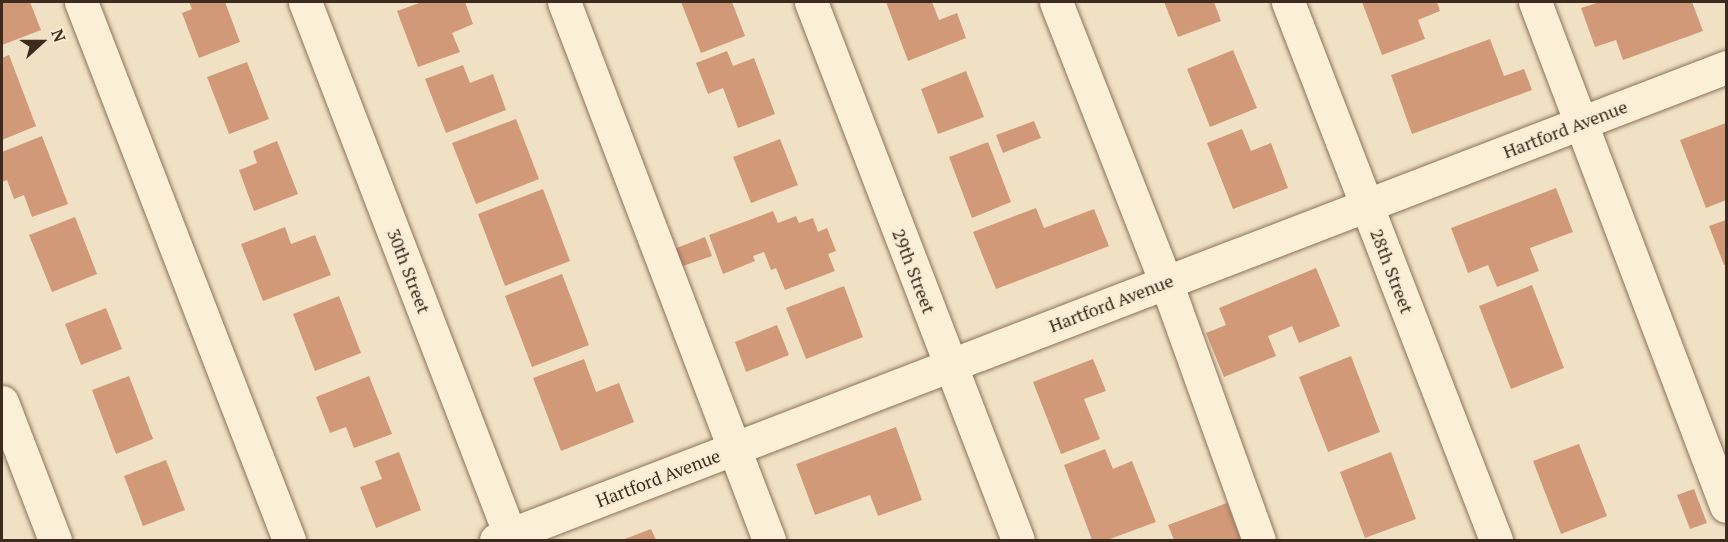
<!DOCTYPE html>
<html>
<head>
<meta charset="utf-8">
<style>
  body { margin:0 }
  #map { position:relative; width:1728px; height:542px; overflow:hidden; background:#f1e1c4; font-family:"PT Serif",serif }
  div>[style] { position:absolute }
  [style*='--x'] { left:calc(var(--x)*1px); top:calc(var(--y)*1px); width:calc(var(--w)*1px); rotate:calc(var(--a)*1deg) }
  .building>* { inset:0; background:#d19978 }
  .roads { filter:drop-shadow(0 0 2px #8c7259) drop-shadow(0 0 2px #8c7259) }
  .minor>* { height:33px; margin:-16.5px; padding:0 16.5px; transform-origin:16.5px; border-radius:16.5px; background:#fbefd8 }
  span { translate:-50% -50%; white-space:nowrap; text-align:center; line-height:1.15; -webkit-text-stroke:4.5px #f8ecd4; paint-order:stroke }
  .street-label { font-size:18px; color:#3c2b1e }
  .frame { position:absolute; inset:0; border:3px solid #3c2b1e; pointer-events:none }
  .north { position:absolute; left:12px; top:12px; width:60px; height:60px; -webkit-text-stroke:4px #f8ecd4; paint-order:stroke; rotate:69deg; font-size:16px; font-weight:700; line-height:24px; text-align:center; color:#3c2b1e }
  .north::after { content:''; display:block; margin:auto; width:21px; height:27px; background:#3c2b1e; clip-path:polygon(50% 0,100% 100%,50% 72%,0 100%) }
</style>
</head>
<body>
<div id="map">
  <div class="building">
    <div style="clip-path:polygon(2px 2px,30px 2px,41px 30px,2px 45px)"></div>
    <div style="clip-path:polygon(189px 2px,225px 2px,240px 42px,199px 58px,182px 13px,192px 9px)"></div>
    <div style="clip-path:polygon(422px 2px,465px 2px,473px 24px,452px 33px,460px 52px,418px 67px,397px 11px)"></div>
    <div style="clip-path:polygon(681px 2px,732px 2px,745px 36px,701px 53px)"></div>
    <div style="clip-path:polygon(886px 2px,932px 2px,939px 20px,957px 13px,966px 38px,908px 61px)"></div>
    <div style="clip-path:polygon(1164px 2px,1214px 2px,1221px 21px,1178px 37px)"></div>
    <div style="clip-path:polygon(1362px 2px,1437px 2px,1440px 11px,1418px 20px,1425px 39px,1382px 55px)"></div>
    <div style="clip-path:polygon(1600px 2px,1692px 2px,1703px 31px,1623px 60px,1616px 40px,1595px 47px,1581px 8px)"></div>
    <div style="clip-path:polygon(1490px 39px,1504px 76px,1524px 69px,1532px 90px,1412px 134px,1391px 75px)"></div>
    <div style="clip-path:polygon(1233px 50px,1257px 108px,1210px 127px,1187px 69px)"></div>
    <div style="clip-path:polygon(727px 51px,733px 66px,754px 58px,775px 114px,738px 128px,723px 88px,708px 94px,696px 63px)"></div>
    <div style="clip-path:polygon(9px 55px,36px 126px,2px 140px,2px 58px)"></div>
    <div style="clip-path:polygon(247px 62px,269px 119px,229px 134px,207px 77px)"></div>
    <div style="clip-path:polygon(463px 65px,470px 83px,493px 74px,506px 110px,446px 133px,425px 79px)"></div>
    <div style="clip-path:polygon(966px 71px,984px 117px,938px 134px,921px 89px)"></div>
    <div style="clip-path:polygon(516px 119px,539px 179px,476px 204px,452px 143px)"></div>
    <div style="clip-path:polygon(1034px 121px,1041px 138px,1003px 153px,996px 135px)"></div>
    <div style="clip-path:polygon(1726px 123px,1726px 200px,1706px 208px,1680px 140px)"></div>
    <div style="clip-path:polygon(1242px 129px,1251px 151px,1271px 143px,1288px 188px,1233px 209px,1207px 143px)"></div>
    <div style="clip-path:polygon(42px 136px,68px 204px,32px 217px,24px 195px,14px 199px,7px 180px,2px 182px,2px 152px)"></div>
    <div style="clip-path:polygon(780px 139px,798px 185px,751px 203px,733px 157px)"></div>
    <div style="clip-path:polygon(277px 141px,298px 194px,254px 211px,239px 170px,257px 163px,253px 151px)"></div>
    <div style="clip-path:polygon(988px 142px,1011px 202px,972px 218px,949px 157px)"></div>
    <div style="clip-path:polygon(1556px 188px,1573px 232px,1530px 248px,1539px 271px,1497px 287px,1488px 265px,1468px 273px,1451px 228px)"></div>
    <div style="clip-path:polygon(543px 189px,570px 261px,505px 286px,478px 214px)"></div>
    <div style="clip-path:polygon(1036px 208px,1044px 228px,1094px 209px,1109px 246px,996px 289px,973px 232px)"></div>
    <div style="clip-path:polygon(773px 211px,778px 223px,796px 216px,799px 223px,813px 218px,818px 232px,827px 228px,836px 251px,828px 254px,835px 271px,785px 290px,776px 268px,771px 270px,764px 252px,753px 256px,755px 261px,723px 274px,709px 235px)"></div>
    <div style="clip-path:polygon(75px 217px,97px 274px,52px 292px,29px 235px)"></div>
    <div style="clip-path:polygon(1726px 220px,1726px 264px,1724px 265px,1709px 226px)"></div>
    <div style="clip-path:polygon(285px 227px,291px 244px,315px 235px,331px 275px,263px 301px,241px 244px)"></div>
    <div style="clip-path:polygon(705px 237px,712px 256px,680px 267px,674px 249px)"></div>
    <div style="clip-path:polygon(1316px 268px,1340px 326px,1299px 343px,1292px 326px,1268px 336px,1276px 356px,1224px 377px,1206px 333px,1226px 325px,1219px 308px)"></div>
    <div style="clip-path:polygon(562px 274px,589px 345px,532px 367px,505px 296px)"></div>
    <div style="clip-path:polygon(1532px 285px,1564px 368px,1511px 389px,1479px 306px)"></div>
    <div style="clip-path:polygon(844px 286px,863px 337px,806px 359px,786px 308px)"></div>
    <div style="clip-path:polygon(339px 296px,361px 353px,315px 371px,293px 314px)"></div>
    <div style="clip-path:polygon(106px 308px,122px 349px,81px 365px,65px 324px)"></div>
    <div style="clip-path:polygon(777px 325px,789px 355px,746px 372px,735px 342px)"></div>
    <div style="clip-path:polygon(1351px 356px,1380px 432px,1328px 452px,1299px 377px)"></div>
    <div style="clip-path:polygon(584px 359px,596px 392px,619px 383px,634px 422px,561px 451px,533px 378px)"></div>
    <div style="clip-path:polygon(1093px 359px,1106px 391px,1084px 399px,1100px 439px,1061px 454px,1033px 382px)"></div>
    <div style="clip-path:polygon(129px 376px,153px 439px,116px 454px,92px 390px)"></div>
    <div style="clip-path:polygon(369px 376px,392px 434px,354px 448px,346px 427px,330px 433px,316px 397px)"></div>
    <div style="clip-path:polygon(896px 427px,922px 500px,878px 516px,870px 495px,815px 515px,796px 464px)"></div>
    <div style="clip-path:polygon(1579px 444px,1607px 516px,1561px 534px,1533px 461px)"></div>
    <div style="clip-path:polygon(1105px 449px,1113px 469px,1132px 461px,1156px 522px,1107px 540px,1092px 540px,1064px 465px)"></div>
    <div style="clip-path:polygon(399px 452px,421px 510px,376px 528px,360px 487px,382px 479px,375px 461px)"></div>
    <div style="clip-path:polygon(1391px 452px,1416px 519px,1365px 538px,1340px 472px)"></div>
    <div style="clip-path:polygon(166px 460px,185px 510px,143px 526px,124px 476px)"></div>
    <div style="clip-path:polygon(1694px 489px,1707px 523px,1690px 529px,1677px 495px)"></div>
    <div style="clip-path:polygon(1227px 503px,1241px 540px,1174px 540px,1168px 525px)"></div>
    <div style="clip-path:polygon(651px 529px,656px 540px,622px 540px)"></div>
  </div>
  <div class="roads">
    <div class="minor">
      <div style="--x:81;--y:2;--w:577;--a:68.86"></div>
      <div style="--x:305;--y:2;--w:576;--a:68.96"></div>
      <div style="--x:564;--y:2;--w:576;--a:69.14"></div>
      <div style="--x:811;--y:2;--w:576;--a:68.96"></div>
      <div style="--x:1056;--y:2;--w:301;--a:68.6"></div>
      <div style="--x:1166;--y:282;--w:274;--a:70.2"></div>
      <div style="--x:1288;--y:2;--w:577;--a:68.86"></div>
      <div style="--x:1535;--y:2;--w:539;--a:69.24"></div>
      <div style="--x:2;--y:402;--w:148;--a:69"></div>
      <div style="--x:496;--y:540;--w:1318;--a:-21.03"></div>
    </div>
  </div>
  <div class="street-label">
    <span style="left:1565px;top:129px;rotate:-21deg">Hartford Avenue</span>
    <span style="left:409px;top:271px;rotate:69deg">30th Street</span>
    <span style="left:914px;top:271px;rotate:69deg">29th Street</span>
    <span style="left:1392px;top:271px;rotate:69deg">28th Street</span>
    <span style="left:1111px;top:303px;rotate:-21deg">Hartford Avenue</span>
    <span style="left:658px;top:478px;rotate:-21deg">Hartford Avenue</span>
  </div>
  <div class="frame"></div>
  <div class="north">N</div>
</div>
</body>
</html>
